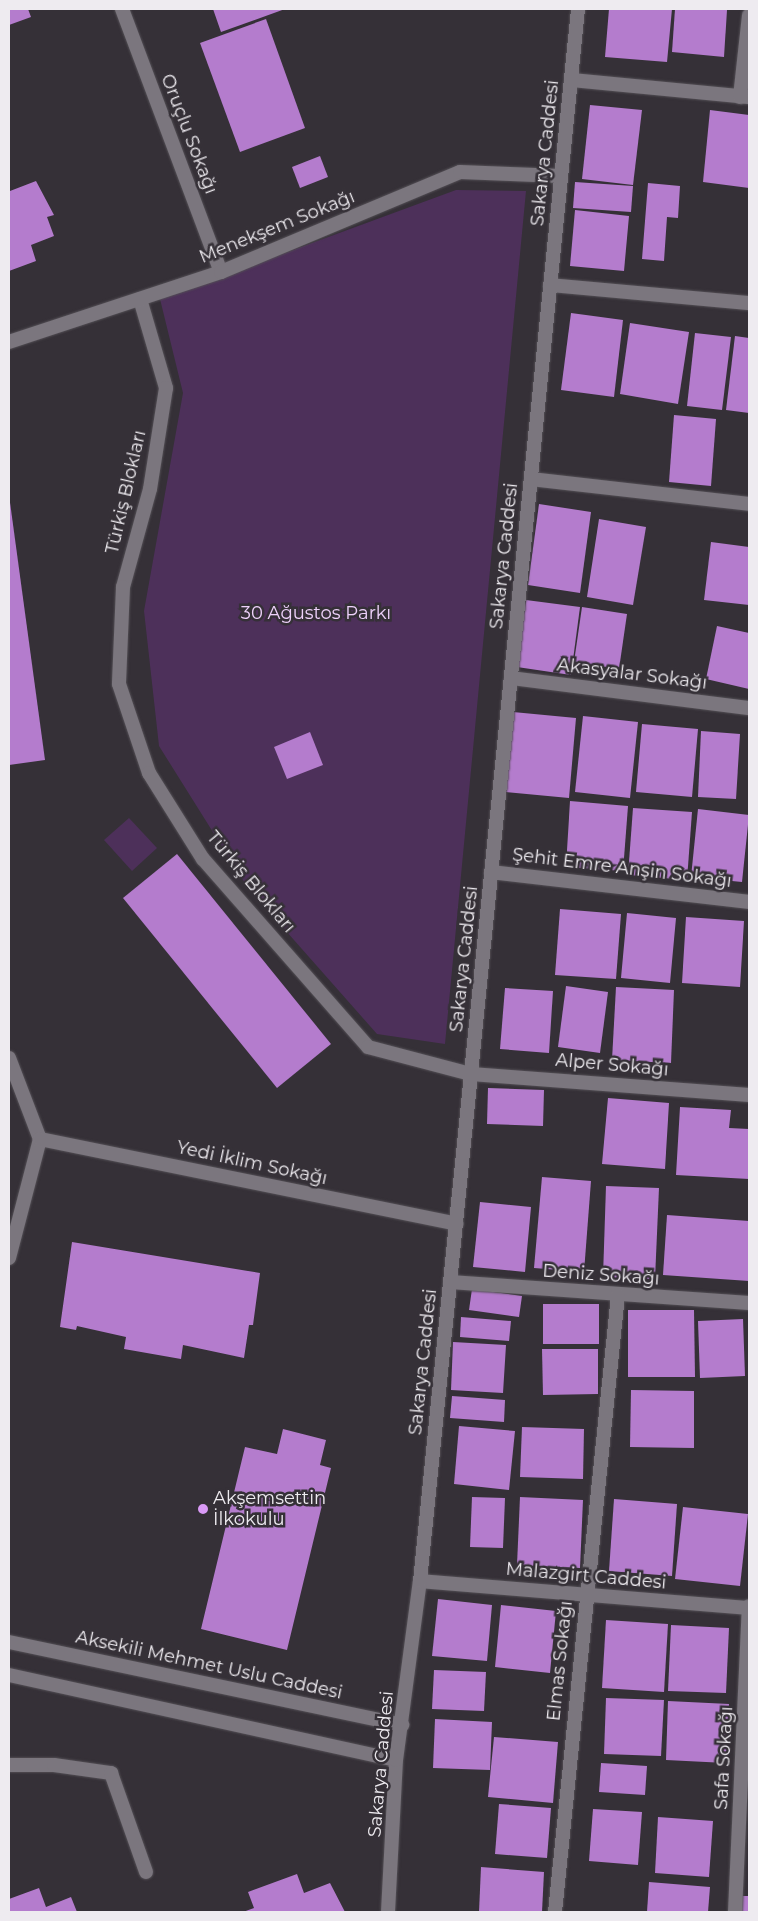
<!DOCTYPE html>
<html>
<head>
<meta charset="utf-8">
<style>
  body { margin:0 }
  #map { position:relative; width:758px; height:1921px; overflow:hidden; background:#353037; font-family:Montserrat,sans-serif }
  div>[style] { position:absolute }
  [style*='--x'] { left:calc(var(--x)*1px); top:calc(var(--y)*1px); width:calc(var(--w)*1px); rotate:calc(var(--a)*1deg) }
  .green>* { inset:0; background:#4d305a }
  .building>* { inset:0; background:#b47ccd }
  .roads { filter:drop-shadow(0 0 1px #534f55) drop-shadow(0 0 1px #534f55) }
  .service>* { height:14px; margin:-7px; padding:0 7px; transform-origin:7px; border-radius:7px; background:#7b767e }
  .minor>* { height:14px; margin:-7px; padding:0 7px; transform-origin:7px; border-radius:7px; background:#7b767e }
  .tertiary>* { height:14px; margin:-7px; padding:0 7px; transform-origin:7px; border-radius:7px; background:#7b767e }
  .dots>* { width:14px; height:14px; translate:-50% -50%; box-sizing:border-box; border:2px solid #353037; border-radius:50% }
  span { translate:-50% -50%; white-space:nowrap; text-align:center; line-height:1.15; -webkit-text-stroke:5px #353037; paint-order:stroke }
  .street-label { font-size:18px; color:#eeebf0 }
  .park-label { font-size:18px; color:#eed1fb }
  .poi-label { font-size:18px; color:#eeebf0 }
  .left { translate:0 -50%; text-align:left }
  .frame { position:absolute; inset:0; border:10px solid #eeebf0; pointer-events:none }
</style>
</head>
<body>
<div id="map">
  <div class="green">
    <div style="clip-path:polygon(456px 190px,526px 191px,445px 1044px,377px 1034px,248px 888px,159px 746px,144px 611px,183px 393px,160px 299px)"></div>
    <div style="clip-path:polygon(129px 818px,157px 848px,132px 871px,104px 840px)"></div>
  </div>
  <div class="building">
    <div style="clip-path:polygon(9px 9px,28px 9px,31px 17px,9px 25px)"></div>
    <div style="clip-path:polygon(213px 9px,285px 9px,221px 32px)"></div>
    <div style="clip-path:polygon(609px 9px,672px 9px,667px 62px,605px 57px)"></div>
    <div style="clip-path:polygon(675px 9px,727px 10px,724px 57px,672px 52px)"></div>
    <div style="clip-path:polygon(266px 19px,305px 128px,240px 152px,200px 43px)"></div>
    <div style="clip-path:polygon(590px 105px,642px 110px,633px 185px,582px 179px)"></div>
    <div style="clip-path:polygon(710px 110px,749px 115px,749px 188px,703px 182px)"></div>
    <div style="clip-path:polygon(320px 156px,328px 177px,300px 188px,292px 167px)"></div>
    <div style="clip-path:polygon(36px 181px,54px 215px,47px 217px,54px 236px,31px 245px,36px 261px,9px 271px,9px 188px,10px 191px)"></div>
    <div style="clip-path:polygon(575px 182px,633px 186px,631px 212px,573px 208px)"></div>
    <div style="clip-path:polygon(648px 183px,680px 186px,678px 218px,667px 217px,664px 261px,642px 259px)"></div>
    <div style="clip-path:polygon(575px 210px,629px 216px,624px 271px,570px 266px)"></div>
    <div style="clip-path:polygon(571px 313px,623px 320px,614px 397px,561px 390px)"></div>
    <div style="clip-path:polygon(630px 323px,689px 332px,678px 404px,620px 394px)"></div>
    <div style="clip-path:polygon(695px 333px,731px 337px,722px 410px,687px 406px)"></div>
    <div style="clip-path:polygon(735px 336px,749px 338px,749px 413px,726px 410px)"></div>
    <div style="clip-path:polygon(674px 415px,716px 419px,711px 486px,669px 482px)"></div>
    <div style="clip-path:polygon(9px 495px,45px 760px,9px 765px)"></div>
    <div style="clip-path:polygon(539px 504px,591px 512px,580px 593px,528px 585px)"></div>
    <div style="clip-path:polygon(599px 519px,646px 527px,633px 605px,587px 597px)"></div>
    <div style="clip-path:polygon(711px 542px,749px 547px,749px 605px,704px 600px)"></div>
    <div style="clip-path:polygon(526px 600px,580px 607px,571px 675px,517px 667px)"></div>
    <div style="clip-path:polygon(582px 607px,627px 614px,619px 669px,574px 662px)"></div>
    <div style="clip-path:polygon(717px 626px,749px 633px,749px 689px,706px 679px)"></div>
    <div style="clip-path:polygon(513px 712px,576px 718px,569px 798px,506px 792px)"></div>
    <div style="clip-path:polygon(583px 716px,638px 722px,630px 798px,575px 792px)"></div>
    <div style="clip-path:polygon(642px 724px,698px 729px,692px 797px,636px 792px)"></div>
    <div style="clip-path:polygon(701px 731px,740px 734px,736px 799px,698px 797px)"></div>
    <div style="clip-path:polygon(310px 732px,323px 765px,287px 779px,274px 747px)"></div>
    <div style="clip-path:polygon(570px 801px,628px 806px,623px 871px,566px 867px)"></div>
    <div style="clip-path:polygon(633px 808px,692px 812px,687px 880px,628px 875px)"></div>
    <div style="clip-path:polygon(698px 809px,749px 815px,742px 882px,691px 877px)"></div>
    <div style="clip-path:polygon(177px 854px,331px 1044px,277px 1088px,123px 898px)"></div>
    <div style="clip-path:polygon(560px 909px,621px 914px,616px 979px,555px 975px)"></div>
    <div style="clip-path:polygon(627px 913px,676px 918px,670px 983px,621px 978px)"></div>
    <div style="clip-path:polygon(686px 917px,744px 921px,740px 987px,682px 983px)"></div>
    <div style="clip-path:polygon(566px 986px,608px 992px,600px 1053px,558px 1047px)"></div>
    <div style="clip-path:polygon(616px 987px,674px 990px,671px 1063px,612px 1060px)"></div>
    <div style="clip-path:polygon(505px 988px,553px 991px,549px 1053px,500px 1049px)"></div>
    <div style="clip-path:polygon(488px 1088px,544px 1090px,543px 1126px,487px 1124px)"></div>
    <div style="clip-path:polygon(608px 1098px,669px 1103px,665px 1169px,602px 1164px)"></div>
    <div style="clip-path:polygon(680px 1107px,731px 1110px,729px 1128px,749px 1129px,749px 1179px,676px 1175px)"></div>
    <div style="clip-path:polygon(542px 1177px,591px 1181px,584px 1272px,534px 1268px)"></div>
    <div style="clip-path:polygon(606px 1186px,659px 1188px,655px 1279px,603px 1277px)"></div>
    <div style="clip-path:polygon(480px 1202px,531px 1207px,525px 1272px,473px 1267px)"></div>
    <div style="clip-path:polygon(667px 1215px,749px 1221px,749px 1281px,663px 1275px)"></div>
    <div style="clip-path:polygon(72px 1242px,260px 1273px,253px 1325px,249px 1325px,244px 1358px,183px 1345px,181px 1359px,124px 1349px,126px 1337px,77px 1326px,76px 1330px,60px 1327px)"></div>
    <div style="clip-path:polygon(472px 1289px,522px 1296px,519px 1317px,469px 1310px)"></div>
    <div style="clip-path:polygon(543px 1304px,599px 1304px,599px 1344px,543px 1344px)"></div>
    <div style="clip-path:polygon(628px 1310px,694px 1310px,695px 1377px,628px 1377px)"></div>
    <div style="clip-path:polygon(461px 1317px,511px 1321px,509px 1341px,460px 1337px)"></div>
    <div style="clip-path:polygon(743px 1319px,745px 1376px,700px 1378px,698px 1321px)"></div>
    <div style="clip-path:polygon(453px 1342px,506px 1345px,503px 1393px,451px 1390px)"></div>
    <div style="clip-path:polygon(542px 1349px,598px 1349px,598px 1394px,543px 1395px)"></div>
    <div style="clip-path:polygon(631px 1390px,694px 1391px,694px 1448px,630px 1447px)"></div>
    <div style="clip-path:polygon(452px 1396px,505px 1400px,504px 1422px,450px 1418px)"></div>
    <div style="clip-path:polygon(459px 1426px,515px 1431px,509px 1490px,454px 1484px)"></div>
    <div style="clip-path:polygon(522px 1427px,584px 1429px,583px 1479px,520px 1477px)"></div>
    <div style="clip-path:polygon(283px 1429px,326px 1440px,320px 1465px,331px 1468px,287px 1650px,201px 1629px,245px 1447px,277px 1454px)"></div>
    <div style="clip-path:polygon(472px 1497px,505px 1498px,503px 1548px,470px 1547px)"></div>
    <div style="clip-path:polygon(520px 1497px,583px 1500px,580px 1568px,517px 1565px)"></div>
    <div style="clip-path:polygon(614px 1499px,677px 1504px,672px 1576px,609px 1571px)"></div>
    <div style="clip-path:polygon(683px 1507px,748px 1514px,740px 1586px,675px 1579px)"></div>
    <div style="clip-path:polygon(438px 1599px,492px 1605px,487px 1661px,432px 1656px)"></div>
    <div style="clip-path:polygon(501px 1605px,556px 1611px,550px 1673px,495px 1667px)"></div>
    <div style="clip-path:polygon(606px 1620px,668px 1624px,664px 1692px,602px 1688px)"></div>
    <div style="clip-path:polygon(671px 1625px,729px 1628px,726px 1693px,668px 1691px)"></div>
    <div style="clip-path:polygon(434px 1670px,486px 1672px,484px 1711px,432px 1709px)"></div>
    <div style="clip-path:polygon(606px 1698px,664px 1700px,661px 1756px,604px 1754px)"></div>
    <div style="clip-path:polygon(668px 1701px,729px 1704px,726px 1763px,666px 1760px)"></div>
    <div style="clip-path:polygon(435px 1719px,492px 1722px,490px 1770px,433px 1768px)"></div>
    <div style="clip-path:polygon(494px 1737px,558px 1742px,553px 1803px,488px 1797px)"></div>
    <div style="clip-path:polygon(601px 1763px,647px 1766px,645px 1795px,599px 1792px)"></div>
    <div style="clip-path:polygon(499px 1804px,551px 1808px,547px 1858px,495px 1854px)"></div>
    <div style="clip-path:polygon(593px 1809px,642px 1812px,638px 1865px,589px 1861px)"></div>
    <div style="clip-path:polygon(658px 1817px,713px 1821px,709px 1877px,655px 1873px)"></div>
    <div style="clip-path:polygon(481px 1867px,544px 1872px,542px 1912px,479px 1912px)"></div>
    <div style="clip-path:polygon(297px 1874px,304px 1893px,330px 1883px,345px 1912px,243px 1912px,254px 1908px,248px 1892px)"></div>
    <div style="clip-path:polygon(649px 1882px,710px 1887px,708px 1912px,647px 1912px)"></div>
    <div style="clip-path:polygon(39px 1888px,46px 1907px,71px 1897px,77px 1912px,9px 1912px,9px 1899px)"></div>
    <div style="clip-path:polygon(739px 1896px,749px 1896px,749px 1912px,738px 1912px)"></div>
  </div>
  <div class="roads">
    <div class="service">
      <div style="--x:9;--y:1765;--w:45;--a:0"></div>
      <div style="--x:54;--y:1765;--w:58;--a:8"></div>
      <div style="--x:111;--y:1773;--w:105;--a:70.5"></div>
    </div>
    <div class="minor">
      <div style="--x:122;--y:9;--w:281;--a:69.4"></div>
      <div style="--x:571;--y:80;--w:179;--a:5.5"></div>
      <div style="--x:740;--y:97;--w:82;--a:-83.7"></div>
      <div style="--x:550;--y:285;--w:200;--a:5.2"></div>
      <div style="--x:140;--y:299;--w:93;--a:73.7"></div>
      <div style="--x:166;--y:388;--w:102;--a:99"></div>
      <div style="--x:150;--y:489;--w:102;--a:105.4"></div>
      <div style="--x:123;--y:587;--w:97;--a:92.4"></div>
      <div style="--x:119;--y:684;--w:94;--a:71.4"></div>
      <div style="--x:149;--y:773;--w:102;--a:57.9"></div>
      <div style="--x:203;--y:859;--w:250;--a:48.7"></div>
      <div style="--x:368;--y:1047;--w:106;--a:14.7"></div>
      <div style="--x:471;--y:1074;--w:279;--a:4.3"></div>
      <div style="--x:9;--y:342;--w:223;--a:-18.3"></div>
      <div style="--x:221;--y:272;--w:259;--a:-22.7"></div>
      <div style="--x:460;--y:172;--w:101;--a:2.3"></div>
      <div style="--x:531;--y:479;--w:219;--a:6.5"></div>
      <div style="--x:511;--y:678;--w:240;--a:7.2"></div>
      <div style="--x:491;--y:872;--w:260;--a:6.6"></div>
      <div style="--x:9;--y:1058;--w:87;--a:69.1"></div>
      <div style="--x:40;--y:1139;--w:123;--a:104.6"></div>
      <div style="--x:40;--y:1139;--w:425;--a:11.5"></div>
      <div style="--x:450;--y:1282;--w:300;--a:4"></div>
      <div style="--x:555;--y:1912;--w:620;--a:-84.17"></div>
      <div style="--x:735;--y:1912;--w:306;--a:-87.4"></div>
    </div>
    <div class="tertiary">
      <div style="--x:420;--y:1581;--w:330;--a:4.7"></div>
      <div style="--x:9;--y:1642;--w:402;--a:11.9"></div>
      <div style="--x:9;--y:1675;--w:396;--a:12.4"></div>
      <div style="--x:388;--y:1912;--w:152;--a:-87"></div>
      <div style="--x:396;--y:1760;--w:181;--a:-82.4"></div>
      <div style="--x:420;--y:1581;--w:1580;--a:-84.26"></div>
    </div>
  </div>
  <div class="dots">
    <div style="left:203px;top:1509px;background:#da9af6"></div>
  </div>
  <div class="street-label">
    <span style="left:189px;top:134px;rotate:69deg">Oruçlu Sokağı</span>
    <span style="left:545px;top:153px;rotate:-84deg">Sakarya Caddesi</span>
    <span style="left:277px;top:227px;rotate:-22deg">Menekşem Sokağı</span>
    <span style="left:126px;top:492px;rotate:-77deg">Türkiş Blokları</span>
    <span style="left:504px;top:556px;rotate:-84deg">Sakarya Caddesi</span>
    <span style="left:632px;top:674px;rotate:7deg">Akasyalar Sokağı</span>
    <span style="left:622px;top:868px;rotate:7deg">Şehit Emre Anşin Sokağı</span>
    <span style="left:251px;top:882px;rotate:50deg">Türkiş Blokları</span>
    <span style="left:464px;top:959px;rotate:-84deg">Sakarya Caddesi</span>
    <span style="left:612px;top:1065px;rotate:5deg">Alper Sokağı</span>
    <span style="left:252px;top:1163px;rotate:12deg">Yedi İklim Sokağı</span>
    <span style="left:601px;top:1275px;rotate:4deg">Deniz Sokağı</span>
    <span style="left:423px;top:1362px;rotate:-84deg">Sakarya Caddesi</span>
    <span style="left:586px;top:1576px;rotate:5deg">Malazgirt Caddesi</span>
    <span style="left:560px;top:1661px;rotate:-84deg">Elmas Sokağı</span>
    <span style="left:209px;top:1665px;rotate:12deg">Aksekili Mehmet Uslu Caddesi</span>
    <span style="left:724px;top:1758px;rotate:-87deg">Safa Sokağı</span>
    <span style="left:381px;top:1764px;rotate:-85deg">Sakarya Caddesi</span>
  </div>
  <div class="park-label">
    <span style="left:316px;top:613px">30 Ağustos Parkı</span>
  </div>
  <div class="poi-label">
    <span class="left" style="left:213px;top:1509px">Akşemsettin<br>İlkokulu</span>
  </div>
  <div class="frame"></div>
</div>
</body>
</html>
